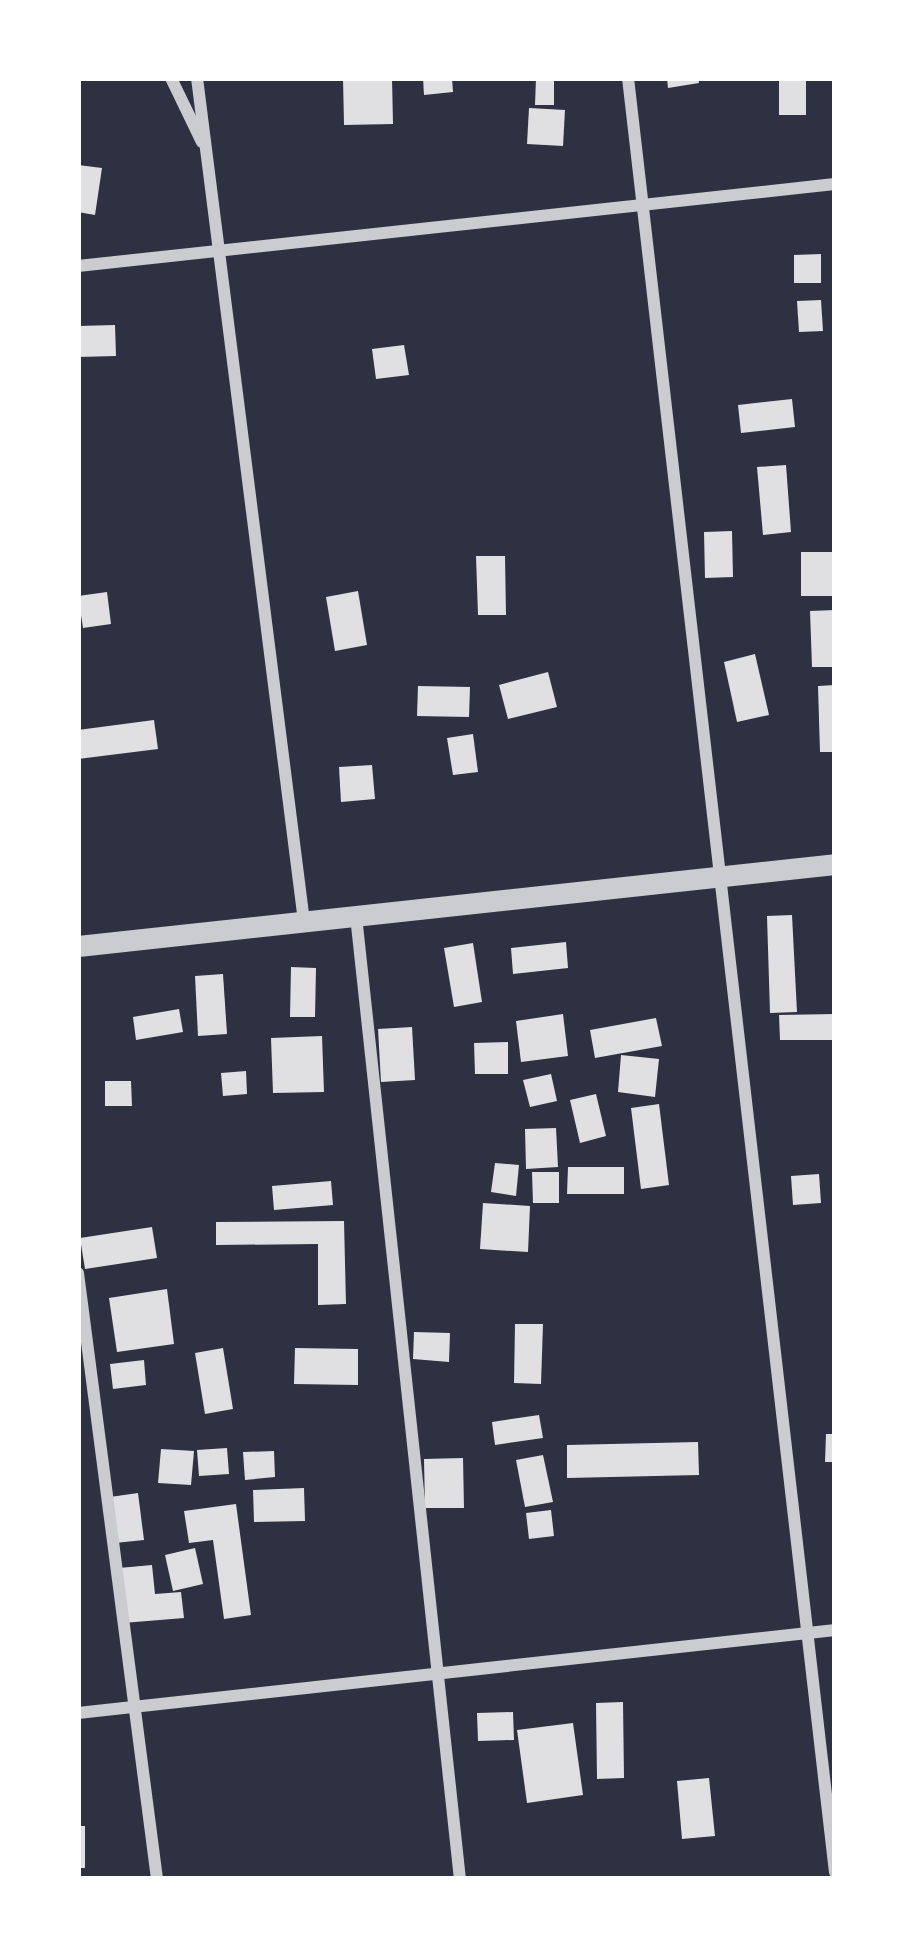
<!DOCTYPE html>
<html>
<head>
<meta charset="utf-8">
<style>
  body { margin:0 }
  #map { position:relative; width:913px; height:1957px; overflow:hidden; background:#2d3142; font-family:Helvetica,sans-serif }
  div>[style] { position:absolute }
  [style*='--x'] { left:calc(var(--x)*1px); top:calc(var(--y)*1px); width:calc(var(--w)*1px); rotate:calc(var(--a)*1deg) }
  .building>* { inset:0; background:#e0e0e3 }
  .minor>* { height:12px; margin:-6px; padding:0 6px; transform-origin:6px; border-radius:6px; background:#caccd0 }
  .tertiary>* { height:21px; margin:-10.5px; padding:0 10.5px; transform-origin:10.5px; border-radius:10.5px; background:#caccd0 }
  span { translate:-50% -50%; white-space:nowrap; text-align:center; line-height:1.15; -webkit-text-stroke:9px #fff; paint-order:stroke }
  .frame { position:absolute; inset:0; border:81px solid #fff; pointer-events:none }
</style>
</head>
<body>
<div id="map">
  <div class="building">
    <div style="clip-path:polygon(343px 78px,392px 78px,393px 124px,344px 125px)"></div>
    <div style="clip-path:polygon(423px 78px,452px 78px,453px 92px,424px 95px)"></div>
    <div style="clip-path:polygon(536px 78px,554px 79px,554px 105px,535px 105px)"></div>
    <div style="clip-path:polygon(667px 78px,698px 78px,699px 83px,668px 88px)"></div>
    <div style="clip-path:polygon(779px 78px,806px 78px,806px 115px,779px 115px)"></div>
    <div style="clip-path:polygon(529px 108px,565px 110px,563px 146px,527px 144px)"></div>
    <div style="clip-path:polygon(78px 165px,102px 168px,95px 215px,78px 212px)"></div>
    <div style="clip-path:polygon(821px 254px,821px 283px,794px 283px,794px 255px)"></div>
    <div style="clip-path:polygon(821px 300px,823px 331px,799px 332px,797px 301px)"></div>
    <div style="clip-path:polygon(115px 325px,116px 356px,78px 357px,78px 326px)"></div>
    <div style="clip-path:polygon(404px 345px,409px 375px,376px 379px,372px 349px)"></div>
    <div style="clip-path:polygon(792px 399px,795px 427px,741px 433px,738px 405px)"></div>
    <div style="clip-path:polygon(786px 465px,791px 532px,763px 535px,757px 467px)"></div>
    <div style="clip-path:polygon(732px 531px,733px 577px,705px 578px,704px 532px)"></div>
    <div style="clip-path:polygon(801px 552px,835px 552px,835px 596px,801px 596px)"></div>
    <div style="clip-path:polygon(476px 556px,505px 556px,506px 615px,478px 615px)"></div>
    <div style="clip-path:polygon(358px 591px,367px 645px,335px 651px,326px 597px)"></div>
    <div style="clip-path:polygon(107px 592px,111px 624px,83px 628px,78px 596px)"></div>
    <div style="clip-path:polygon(835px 610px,835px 667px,812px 667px,810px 611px)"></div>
    <div style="clip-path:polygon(755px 654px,769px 715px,737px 722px,724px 662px)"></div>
    <div style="clip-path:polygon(548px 672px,557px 707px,508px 719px,499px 685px)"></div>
    <div style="clip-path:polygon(835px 685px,835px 752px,820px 752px,818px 686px)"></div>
    <div style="clip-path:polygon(418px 686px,470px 687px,469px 717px,417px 716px)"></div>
    <div style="clip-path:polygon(154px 720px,158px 749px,78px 759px,78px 730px)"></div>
    <div style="clip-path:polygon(473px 734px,478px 772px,453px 775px,447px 738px)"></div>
    <div style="clip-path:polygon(372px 765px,375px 799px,341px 802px,339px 767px)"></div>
    <div style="clip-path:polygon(792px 915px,797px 1012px,770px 1013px,767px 916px)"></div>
    <div style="clip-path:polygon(566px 942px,568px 968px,513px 974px,511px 948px)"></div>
    <div style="clip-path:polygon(473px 943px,482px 1002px,454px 1007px,444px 948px)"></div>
    <div style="clip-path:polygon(291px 967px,316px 968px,315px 1017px,290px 1017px)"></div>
    <div style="clip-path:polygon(223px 974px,227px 1034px,198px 1036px,195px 976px)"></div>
    <div style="clip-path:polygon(179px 1009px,183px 1032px,136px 1040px,133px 1017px)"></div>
    <div style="clip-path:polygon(563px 1014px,568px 1056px,521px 1062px,516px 1021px)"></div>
    <div style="clip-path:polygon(835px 1014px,835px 1040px,780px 1040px,779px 1015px)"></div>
    <div style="clip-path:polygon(656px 1018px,662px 1046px,595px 1058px,590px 1030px)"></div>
    <div style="clip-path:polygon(412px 1027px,415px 1080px,381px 1082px,378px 1029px)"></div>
    <div style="clip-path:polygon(322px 1036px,324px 1092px,273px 1093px,271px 1038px)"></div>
    <div style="clip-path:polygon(508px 1042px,508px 1074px,475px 1074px,474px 1043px)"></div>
    <div style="clip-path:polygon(621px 1055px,659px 1059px,655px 1097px,618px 1092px)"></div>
    <div style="clip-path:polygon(246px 1071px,247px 1094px,223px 1096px,221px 1073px)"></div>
    <div style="clip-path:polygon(551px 1074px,557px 1101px,530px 1107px,523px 1080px)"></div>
    <div style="clip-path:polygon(105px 1081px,131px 1081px,132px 1106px,105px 1106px)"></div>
    <div style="clip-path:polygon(596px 1094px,606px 1136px,580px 1143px,570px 1100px)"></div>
    <div style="clip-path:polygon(659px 1104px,669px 1185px,641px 1189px,631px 1108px)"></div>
    <div style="clip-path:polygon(556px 1128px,558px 1167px,526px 1169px,525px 1129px)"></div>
    <div style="clip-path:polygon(495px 1163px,519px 1165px,516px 1196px,491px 1192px)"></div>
    <div style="clip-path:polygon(568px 1167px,624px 1167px,624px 1194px,567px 1194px)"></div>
    <div style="clip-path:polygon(532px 1172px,559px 1172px,559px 1203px,533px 1203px)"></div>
    <div style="clip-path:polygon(819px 1174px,821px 1203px,793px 1205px,791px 1176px)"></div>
    <div style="clip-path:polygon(331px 1181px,333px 1205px,274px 1210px,272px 1186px)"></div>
    <div style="clip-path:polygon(483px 1203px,530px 1206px,528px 1252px,480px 1249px)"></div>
    <div style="clip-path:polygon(344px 1221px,346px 1304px,318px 1305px,318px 1244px,216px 1245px,216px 1222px)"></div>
    <div style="clip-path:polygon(152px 1227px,157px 1258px,85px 1269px,80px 1238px)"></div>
    <div style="clip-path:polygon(167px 1289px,174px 1344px,117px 1352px,109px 1298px)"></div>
    <div style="clip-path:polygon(515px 1324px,543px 1324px,541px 1384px,514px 1383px)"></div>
    <div style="clip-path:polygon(414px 1332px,450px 1333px,449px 1362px,413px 1359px)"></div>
    <div style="clip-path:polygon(223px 1348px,233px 1409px,205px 1414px,195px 1353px)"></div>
    <div style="clip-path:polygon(295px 1348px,358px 1349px,358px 1385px,294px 1384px)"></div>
    <div style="clip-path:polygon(144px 1360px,146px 1385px,113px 1389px,110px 1364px)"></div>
    <div style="clip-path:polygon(539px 1415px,543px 1438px,495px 1445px,492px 1422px)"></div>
    <div style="clip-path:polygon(826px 1434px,835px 1434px,835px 1462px,825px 1462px)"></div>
    <div style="clip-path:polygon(698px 1442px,699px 1475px,567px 1478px,567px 1445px)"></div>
    <div style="clip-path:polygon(227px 1448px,229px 1474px,199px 1476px,197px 1450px)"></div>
    <div style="clip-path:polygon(161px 1449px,194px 1451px,191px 1485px,158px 1483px)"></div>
    <div style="clip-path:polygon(274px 1451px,275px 1477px,245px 1480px,243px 1452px)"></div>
    <div style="clip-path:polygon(543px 1455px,553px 1502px,525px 1507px,516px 1460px)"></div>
    <div style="clip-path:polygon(463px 1458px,464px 1508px,425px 1508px,424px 1459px)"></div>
    <div style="clip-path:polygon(304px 1488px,305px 1521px,254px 1522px,253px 1490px)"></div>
    <div style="clip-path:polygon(138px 1493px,144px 1540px,115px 1543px,110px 1497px)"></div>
    <div style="clip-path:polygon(236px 1504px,251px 1615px,224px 1619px,213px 1540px,189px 1543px,184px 1511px)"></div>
    <div style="clip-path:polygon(551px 1510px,554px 1536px,529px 1539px,526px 1513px)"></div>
    <div style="clip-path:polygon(195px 1548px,203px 1584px,173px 1591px,165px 1555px)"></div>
    <div style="clip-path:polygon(152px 1565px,155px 1594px,181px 1592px,184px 1618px,123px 1623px,119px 1568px)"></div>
    <div style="clip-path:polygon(623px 1702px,624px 1778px,597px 1779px,596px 1703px)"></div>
    <div style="clip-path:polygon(513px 1712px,514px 1740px,478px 1741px,477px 1713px)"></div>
    <div style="clip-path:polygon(573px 1723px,583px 1795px,527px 1803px,517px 1730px)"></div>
    <div style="clip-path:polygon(709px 1778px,715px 1836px,682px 1839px,677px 1781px)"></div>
    <div style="clip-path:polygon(78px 1826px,85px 1826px,85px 1868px,78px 1868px)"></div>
  </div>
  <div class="minor">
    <div style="--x:171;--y:78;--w:71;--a:64.2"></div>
    <div style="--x:197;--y:78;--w:851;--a:82.77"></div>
    <div style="--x:628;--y:78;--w:1806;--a:83.42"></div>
    <div style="--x:78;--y:266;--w:761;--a:-6.18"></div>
    <div style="--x:356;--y:916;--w:969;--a:83.84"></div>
    <div style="--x:78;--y:1273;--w:611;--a:82.57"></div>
    <div style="--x:78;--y:1713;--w:762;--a:-6.26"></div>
  </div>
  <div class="tertiary">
    <div style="--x:78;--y:946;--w:761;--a:-6.18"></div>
  </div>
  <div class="frame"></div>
</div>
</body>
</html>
